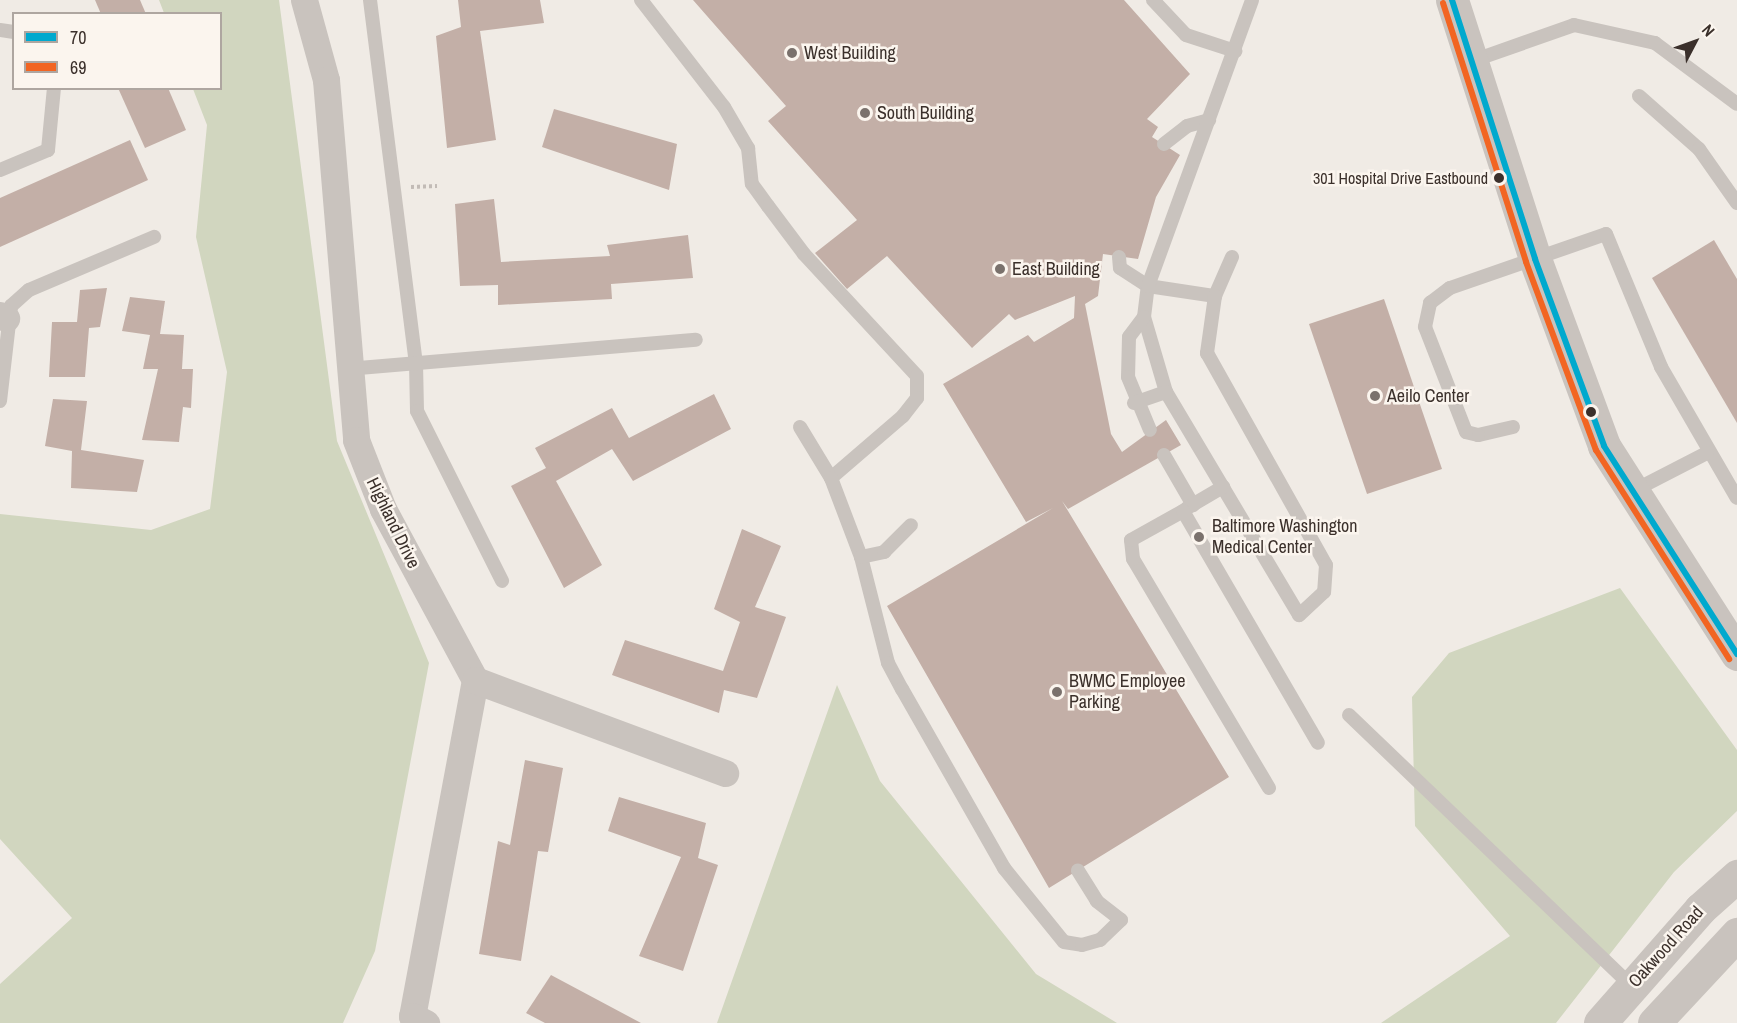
<!DOCTYPE html>
<html>
<head>
<meta charset="utf-8">
<style>
  body { margin:0 }
  #map { position:relative; width:1737px; height:1023px; overflow:hidden; background:#f0ebe5; font-family:"Archivo Narrow",sans-serif }
  div>[style] { position:absolute }
  [style*='--x'] { left:calc(var(--x)*1px); top:calc(var(--y)*1px); width:calc(var(--w)*1px); rotate:calc(var(--a)*1deg) }
  .green>* { inset:0; background:#d1d6bf }
  .building>* { inset:0; background:#c3afa7 }
  .path>* { height:4px; margin-top:-2px; transform-origin:0; background:repeating-linear-gradient(90deg,#c2bbb6 0 3px,transparent 0 6px) }
  .service>* { height:14px; margin:-7px; padding:0 7px; transform-origin:7px; border-radius:7px; background:#c9c3be }
  .minor>* { height:27px; margin:-13.5px; padding:0 13.5px; transform-origin:13.5px; border-radius:13.5px; background:#c9c3be }
  .tertiary>* { height:33px; margin:-16.5px; padding:0 16.5px; transform-origin:16.5px; border-radius:16.5px; background:#c9c3be }
  .bus-1>* { height:6px; margin:-3px; padding:0 3px; transform-origin:3px; border-radius:3px; background:#00a9ce }
  .bus-2>* { height:6px; margin:-3px; padding:0 3px; transform-origin:3px; border-radius:3px; background:#f26522 }
  .dots>* { width:16px; height:16px; translate:-50% -50%; box-sizing:border-box; border:3px solid #fbf5ee; border-radius:50% }
  span { translate:-50% -50%; white-space:nowrap; text-align:center; line-height:1.15; -webkit-text-stroke:5px #fbf5ee; paint-order:stroke }
  .bus-label { font-size:16px; color:#3b302b }
  .right { translate:-100% -50%; text-align:right }
  .poi-label { font-size:18px; color:#3b302b }
  .left { translate:0 -50%; text-align:left }
  .street-label { font-size:18px; color:#3b302b }
  .legend { position:absolute; left:12px; top:12px; width:210px; height:78px; box-sizing:border-box; background:#fbf5ee; border:2px solid #aea6a0; margin:0; padding:8px 10px; list-style:none; font-size:18px; color:#3b302b }
  .legend li { display:flex; align-items:center; gap:12px; height:30px }
  .legend b { width:30px; border:2px solid #aea6a0 }
  .north { position:absolute; left:1665px; top:12px; width:60px; height:60px; -webkit-text-stroke:4px #fbf5ee; paint-order:stroke; rotate:49deg; font-size:16px; font-weight:700; line-height:24px; text-align:center; color:#3b302b }
  .north::after { content:''; display:block; margin:auto; width:21px; height:27px; background:#3b302b; clip-path:polygon(50% 0,100% 100%,50% 72%,0 100%) }
</style>
</head>
<body>
<div id="map">
  <div class="green">
    <div style="clip-path:polygon(159px 0,279px 0,337px 441px,429px 663px,375px 951px,343px 1023px,0 1023px,0 984px,72px 918px,0 839px,0 514px,151px 530px,210px 509px,227px 372px,196px 237px,207px 125px,193px 89px,220px 88px,220px 14px,164px 13px)"></div>
    <div style="clip-path:polygon(1620px 588px,1737px 750px,1737px 811px,1674px 872px,1556px 1023px,1381px 1023px,1510px 936px,1415px 826px,1412px 697px,1449px 653px)"></div>
    <div style="clip-path:polygon(837px 685px,880px 781px,1036px 974px,1117px 1023px,717px 1023px)"></div>
  </div>
  <div class="building">
    <div style="clip-path:polygon(95px 0,140px 0,146px 14px,101px 14px)"></div>
    <div style="clip-path:polygon(458px 0,540px 0,544px 23px,480px 31px,496px 140px,447px 148px,436px 36px,461px 27px)"></div>
    <div style="clip-path:polygon(693px 0,1124px 0,1190px 74px,1147px 119px,1158px 127px,1152px 137px,1180px 155px,1156px 197px,1138px 259px,1103px 254px,1098px 296px,1085px 304px,1111px 434px,1122px 452px,1166px 420px,1181px 445px,1068px 509px,1062px 501px,1229px 777px,1049px 888px,887px 606px,1053px 508px,1026px 522px,943px 384px,1028px 335px,1034px 342px,1074px 318px,1075px 296px,1015px 320px,1009px 314px,972px 348px,887px 256px,847px 289px,815px 253px,857px 220px,768px 121px,786px 106px)"></div>
    <div style="clip-path:polygon(118px 88px,168px 88px,186px 130px,145px 148px)"></div>
    <div style="clip-path:polygon(554px 109px,677px 144px,669px 190px,542px 147px)"></div>
    <div style="clip-path:polygon(130px 140px,148px 180px,0 247px,0 198px)"></div>
    <div style="clip-path:polygon(494px 199px,501px 262px,610px 256px,607px 245px,688px 235px,693px 278px,611px 284px,612px 299px,498px 305px,498px 285px,460px 286px,455px 204px)"></div>
    <div style="clip-path:polygon(1714px 240px,1737px 279px,1737px 423px,1652px 278px)"></div>
    <div style="clip-path:polygon(107px 288px,100px 327px,89px 328px,85px 377px,49px 377px,52px 322px,77px 322px,80px 290px)"></div>
    <div style="clip-path:polygon(130px 297px,165px 301px,160px 334px,184px 335px,182px 369px,193px 369px,191px 408px,183px 407px,179px 442px,142px 440px,158px 369px,143px 369px,150px 335px,122px 331px)"></div>
    <div style="clip-path:polygon(1384px 299px,1442px 469px,1367px 494px,1309px 324px)"></div>
    <div style="clip-path:polygon(714px 394px,731px 429px,633px 481px,612px 449px,556px 481px,602px 565px,564px 588px,511px 486px,546px 468px,535px 448px,612px 408px,629px 438px)"></div>
    <div style="clip-path:polygon(53px 399px,87px 401px,81px 450px,144px 460px,137px 492px,71px 488px,72px 451px,45px 446px)"></div>
    <div style="clip-path:polygon(742px 529px,781px 546px,755px 607px,786px 617px,757px 698px,724px 690px,719px 713px,612px 675px,625px 640px,723px 671px,740px 622px,714px 609px)"></div>
    <div style="clip-path:polygon(525px 760px,563px 768px,548px 852px,538px 851px,521px 961px,479px 954px,498px 841px,510px 845px)"></div>
    <div style="clip-path:polygon(619px 797px,706px 823px,698px 858px,718px 865px,683px 971px,639px 956px,681px 857px,608px 831px)"></div>
    <div style="clip-path:polygon(551px 975px,641px 1023px,545px 1023px,526px 1013px)"></div>
  </div>
  <div class="path">
    <div style="--x:411;--y:187;--w:26;--a:-2"></div>
  </div>
  <div class="service">
    <div style="--x:370;--y:0;--w:366;--a:82.8"></div>
    <div style="--x:416;--y:363;--w:48;--a:88.8"></div>
    <div style="--x:417;--y:411;--w:190;--a:63.4"></div>
    <div style="--x:641;--y:0;--w:135;--a:52.2"></div>
    <div style="--x:724;--y:107;--w:48;--a:59.7"></div>
    <div style="--x:748;--y:148;--w:36;--a:84"></div>
    <div style="--x:752;--y:184;--w:27;--a:54"></div>
    <div style="--x:768;--y:206;--w:60;--a:53.1"></div>
    <div style="--x:804;--y:254;--w:166;--a:47.2"></div>
    <div style="--x:917;--y:376;--w:22;--a:90"></div>
    <div style="--x:917;--y:398;--w:23;--a:128"></div>
    <div style="--x:903;--y:416;--w:95;--a:139.3"></div>
    <div style="--x:1153;--y:0;--w:48;--a:46.7"></div>
    <div style="--x:1186;--y:35;--w:52;--a:18.1"></div>
    <div style="--x:0;--y:30;--w:14;--a:8"></div>
    <div style="--x:1472;--y:61;--w:108;--a:-19.4"></div>
    <div style="--x:1574;--y:25;--w:83;--a:12.5"></div>
    <div style="--x:1655;--y:43;--w:102;--a:36.6"></div>
    <div style="--x:1639;--y:96;--w:80;--a:41.5"></div>
    <div style="--x:1699;--y:149;--w:66;--a:54.9"></div>
    <div style="--x:1164;--y:144;--w:29;--a:-38"></div>
    <div style="--x:1187;--y:126;--w:23;--a:-15"></div>
    <div style="--x:0;--y:170;--w:52;--a:-22.6"></div>
    <div style="--x:48;--y:150;--w:62;--a:-84.5"></div>
    <div style="--x:1119;--y:257;--w:11;--a:85"></div>
    <div style="--x:1120;--y:268;--w:33;--a:33"></div>
    <div style="--x:1148;--y:286;--w:68;--a:8.5"></div>
    <div style="--x:1232;--y:257;--w:43;--a:113.6"></div>
    <div style="--x:1215;--y:296;--w:58;--a:98"></div>
    <div style="--x:1207;--y:353;--w:243;--a:60.7"></div>
    <div style="--x:1326;--y:565;--w:27;--a:94"></div>
    <div style="--x:1324;--y:592;--w:34;--a:137"></div>
    <div style="--x:1299;--y:615;--w:260;--a:-120.8"></div>
    <div style="--x:1166;--y:392;--w:78;--a:-106.3"></div>
    <div style="--x:1144;--y:317;--w:31;--a:-83"></div>
    <div style="--x:1148;--y:286;--w:304;--a:-70"></div>
    <div style="--x:1144;--y:317;--w:25;--a:127"></div>
    <div style="--x:1129;--y:337;--w:40;--a:91.4"></div>
    <div style="--x:1128;--y:377;--w:57;--a:67.5"></div>
    <div style="--x:347;--y:369;--w:350;--a:-4.8"></div>
    <div style="--x:0;--y:401;--w:96;--a:-83.4"></div>
    <div style="--x:11;--y:306;--w:24;--a:-42"></div>
    <div style="--x:29;--y:290;--w:136;--a:-23"></div>
    <div style="--x:1134;--y:403;--w:34;--a:-19"></div>
    <div style="--x:800;--y:427;--w:60;--a:58.7"></div>
    <div style="--x:831;--y:478;--w:85;--a:69.2"></div>
    <div style="--x:861;--y:557;--w:109;--a:75.7"></div>
    <div style="--x:888;--y:663;--w:30;--a:62"></div>
    <div style="--x:902;--y:689;--w:206;--a:60.3"></div>
    <div style="--x:1004;--y:868;--w:95;--a:51"></div>
    <div style="--x:1064;--y:942;--w:18;--a:9"></div>
    <div style="--x:1082;--y:945;--w:19;--a:-16"></div>
    <div style="--x:1100;--y:940;--w:29;--a:-44"></div>
    <div style="--x:1121;--y:920;--w:31;--a:-142"></div>
    <div style="--x:1097;--y:901;--w:36;--a:-122"></div>
    <div style="--x:1513;--y:427;--w:36;--a:167"></div>
    <div style="--x:1478;--y:435;--w:12;--a:-166"></div>
    <div style="--x:1466;--y:432;--w:113;--a:-111.3"></div>
    <div style="--x:1425;--y:327;--w:25;--a:-78"></div>
    <div style="--x:1430;--y:303;--w:25;--a:-37"></div>
    <div style="--x:1450;--y:288;--w:165;--a:-19.1"></div>
    <div style="--x:1606;--y:234;--w:144;--a:67.5"></div>
    <div style="--x:1661;--y:367;--w:151;--a:59.9"></div>
    <div style="--x:1164;--y:455;--w:58;--a:59.9"></div>
    <div style="--x:1633;--y:491;--w:83;--a:-27.2"></div>
    <div style="--x:1187;--y:508;--w:42;--a:-30.3"></div>
    <div style="--x:861;--y:557;--w:24;--a:-12"></div>
    <div style="--x:884;--y:552;--w:38;--a:-45"></div>
    <div style="--x:1349;--y:715;--w:390;--a:43.8"></div>
    <div style="--x:1269;--y:788;--w:266;--a:-120.7"></div>
    <div style="--x:1133;--y:559;--w:19;--a:-96"></div>
    <div style="--x:1131;--y:540;--w:60;--a:-29.1"></div>
    <div style="--x:1183;--y:511;--w:268;--a:59.8"></div>
  </div>
  <div class="minor">
    <div style="--x:304;--y:0;--w:83;--a:74.6"></div>
    <div style="--x:326;--y:80;--w:361;--a:85.2"></div>
    <div style="--x:356;--y:440;--w:74;--a:68.6"></div>
    <div style="--x:383;--y:509;--w:194;--a:61.7"></div>
    <div style="--x:475;--y:680;--w:342;--a:100.6"></div>
    <div style="--x:412;--y:1016;--w:16;--a:27"></div>
    <div style="--x:0;--y:315;--w:7;--a:27"></div>
    <div style="--x:475;--y:680;--w:267;--a:20.4"></div>
  </div>
  <div class="tertiary">
    <div style="--x:1452;--y:0;--w:272;--a:72.2"></div>
    <div style="--x:1535;--y:259;--w:199;--a:69.7"></div>
    <div style="--x:1604;--y:446;--w:247;--a:57.4"></div>
    <div style="--x:1600;--y:1023;--w:152;--a:-48.7"></div>
    <div style="--x:1700;--y:909;--w:50;--a:-41.7"></div>
    <div style="--x:1654;--y:1023;--w:122;--a:-47"></div>
  </div>
  <div class="bus-1">
    <div style="--x:1452;--y:0;--w:272;--a:72.2"></div>
    <div style="--x:1535;--y:259;--w:199;--a:69.7"></div>
    <div style="--x:1604;--y:446;--w:247;--a:57.4"></div>
  </div>
  <div class="bus-2">
    <div style="--x:1443;--y:3;--w:272;--a:72.2"></div>
    <div style="--x:1526;--y:262;--w:201;--a:69.6"></div>
    <div style="--x:1596;--y:450;--w:248;--a:57.5"></div>
  </div>
  <div class="dots">
    <div style="left:792px;top:53px;background:#7a716c"></div>
    <div style="left:865px;top:113px;background:#7a716c"></div>
    <div style="left:1499px;top:178px;background:#3b302b"></div>
    <div style="left:1000px;top:269px;background:#7a716c"></div>
    <div style="left:1375px;top:396px;background:#7a716c"></div>
    <div style="left:1591px;top:412px;background:#3b302b"></div>
    <div style="left:1199px;top:537px;background:#7a716c"></div>
    <div style="left:1057px;top:692px;background:#7a716c"></div>
  </div>
  <div class="bus-label">
    <span class="right" style="left:1488px;top:178px">301 Hospital Drive Eastbound</span>
  </div>
  <div class="poi-label">
    <span class="left" style="left:804px;top:53px">West Building</span>
    <span class="left" style="left:877px;top:113px">South Building</span>
    <span class="left" style="left:1012px;top:269px">East Building</span>
    <span class="left" style="left:1387px;top:396px">Aeilo Center</span>
    <span class="left" style="left:1212px;top:537px">Baltimore Washington<br>Medical Center</span>
    <span class="left" style="left:1069px;top:692px">BWMC Employee<br>Parking</span>
  </div>
  <div class="street-label">
    <span style="left:393px;top:523px;rotate:64deg">Highland Drive</span>
    <span style="left:1666px;top:947px;rotate:-48deg">Oakwood Road</span>
  </div>
  <ul class="legend">
  <li><b style="height:8px;background:#00a9ce"></b>70</li>
  <li><b style="height:8px;background:#f26522"></b>69</li>
  </ul>
  <div class="north">N</div>
</div>
</body>
</html>
